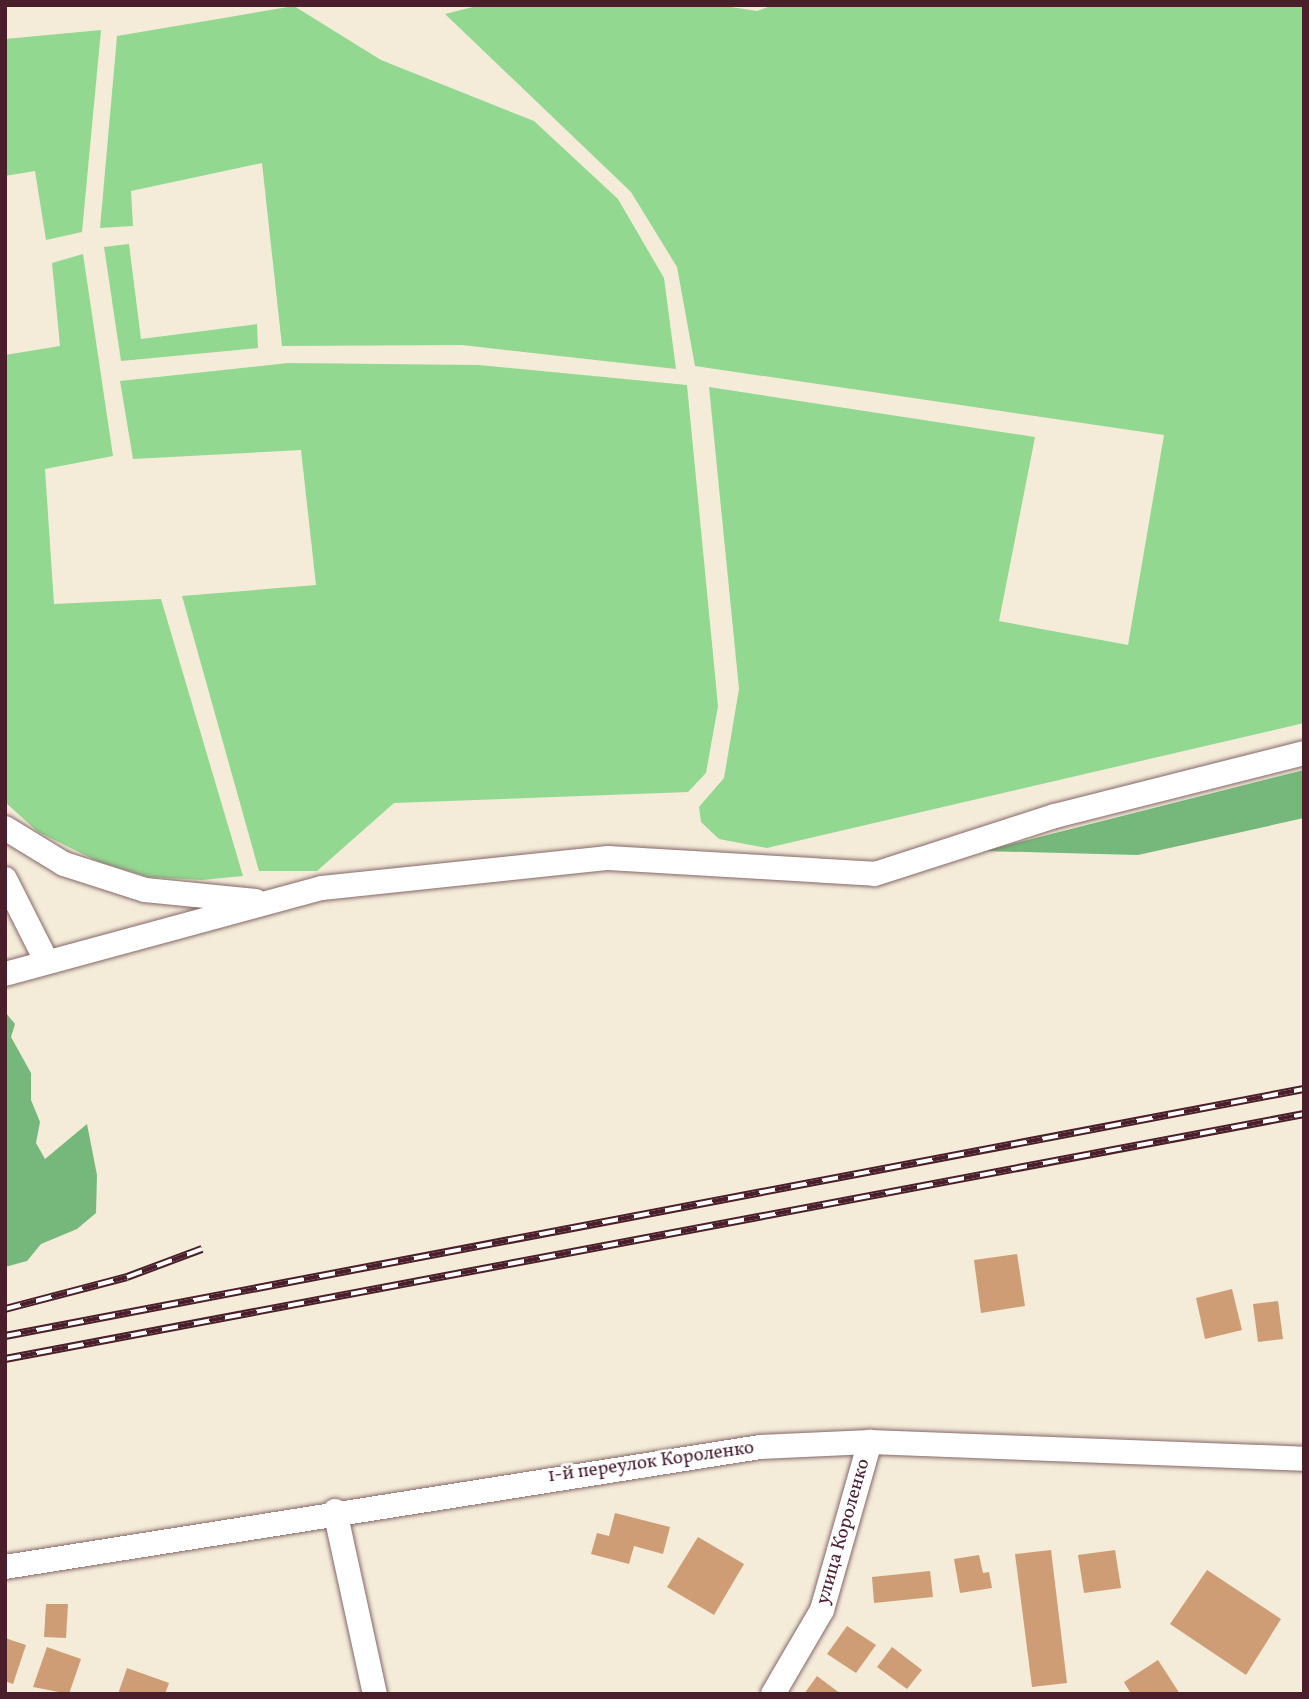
<!DOCTYPE html>
<html>
<head>
<meta charset="utf-8">
<style>
  body { margin:0 }
  #map { position:relative; width:1309px; height:1699px; overflow:hidden; background:#f4ecd9; font-family:Vollkorn,serif }
  div>[style] { position:absolute }
  [style*='--x'] { left:calc(var(--x)*1px); top:calc(var(--y)*1px); width:calc(var(--w)*1px); rotate:calc(var(--a)*1deg) }
  .green>* { inset:0; background:#93d891 }
  .forest>* { inset:0; background:#76b87b }
  .building>* { inset:0; background:#ce9d75 }
  .roads { filter:drop-shadow(0 0 2px #866768) drop-shadow(0 0 2px #866768) }
  .street>* { height:24px; margin:-12px; padding:0 12px; transform-origin:12px; border-radius:12px; background:#fff }
  .rail>* { height:8px; margin-top:-4px; transform-origin:0; background:repeating-linear-gradient(90deg,#fff 0 16px,#4a1f2b 0 32px); box-sizing:border-box; border-block:2px solid #4a1f2b }
  span { translate:-50% -50%; white-space:nowrap; text-align:center; line-height:1.15; -webkit-text-stroke:5px #fff; paint-order:stroke }
  .street-label { font-size:19px; color:#4a1f2b }
  .frame { position:absolute; inset:0; border:7px solid #4a1f2b; pointer-events:none }
</style>
</head>
<body>
<div id="map">
  <div class="green">
    <div style="clip-path:polygon(481px 5px,718px 5px,757px 11px,773px 5px,1304px 5px,1304px 723px,767px 848px,719px 839px,701px 822px,699px 807px,724px 778px,739px 689px,709px 387px,1035px 437px,999px 621px,1128px 645px,1164px 435px,695px 366px,677px 267px,631px 192px,445px 14px)"></div>
    <div style="clip-path:polygon(294px 6px,381px 60px,534px 121px,618px 199px,664px 278px,676px 369px,462px 345px,282px 346px,262px 163px,131px 191px,133px 226px,100px 228px,117px 36px)"></div>
    <div style="clip-path:polygon(101px 30px,82px 232px,46px 240px,35px 171px,5px 176px,5px 39px)"></div>
    <div style="clip-path:polygon(129px 244px,141px 339px,257px 324px,258px 348px,121px 361px,104px 247px)"></div>
    <div style="clip-path:polygon(83px 254px,113px 456px,45px 469px,54px 604px,161px 599px,243px 876px,202px 880px,149px 877px,97px 861px,38px 832px,5px 802px,5px 355px,60px 346px,52px 263px)"></div>
    <div style="clip-path:polygon(288px 363px,479px 365px,687px 385px,718px 706px,706px 773px,688px 792px,394px 803px,317px 871px,259px 871px,182px 596px,316px 585px,301px 450px,133px 459px,120px 381px)"></div>
  </div>
  <div class="forest">
    <div style="clip-path:polygon(1304px 770px,1304px 818px,1138px 855px,984px 851px)"></div>
    <div style="clip-path:polygon(5px 1012px,15px 1024px,11px 1037px,31px 1073px,31px 1100px,40px 1122px,36px 1143px,45px 1159px,87px 1124px,97px 1175px,96px 1213px,77px 1229px,41px 1244px,27px 1261px,5px 1267px)"></div>
  </div>
  <div class="building">
    <div style="clip-path:polygon(1017px 1254px,1025px 1306px,981px 1313px,974px 1260px)"></div>
    <div style="clip-path:polygon(1232px 1289px,1242px 1330px,1205px 1339px,1196px 1298px)"></div>
    <div style="clip-path:polygon(1278px 1301px,1283px 1339px,1258px 1342px,1253px 1304px)"></div>
    <div style="clip-path:polygon(615px 1513px,670px 1527px,663px 1554px,634px 1546px,629px 1564px,591px 1554px,597px 1533px,609px 1536px)"></div>
    <div style="clip-path:polygon(698px 1537px,744px 1564px,714px 1615px,667px 1587px)"></div>
    <div style="clip-path:polygon(1051px 1550px,1067px 1683px,1032px 1687px,1015px 1554px)"></div>
    <div style="clip-path:polygon(1115px 1550px,1121px 1588px,1084px 1593px,1078px 1555px)"></div>
    <div style="clip-path:polygon(979px 1555px,983px 1573px,989px 1572px,992px 1588px,960px 1593px,954px 1559px)"></div>
    <div style="clip-path:polygon(1207px 1570px,1281px 1619px,1246px 1675px,1170px 1624px)"></div>
    <div style="clip-path:polygon(930px 1571px,933px 1597px,874px 1603px,872px 1577px)"></div>
    <div style="clip-path:polygon(46px 1604px,68px 1604px,66px 1638px,44px 1637px)"></div>
    <div style="clip-path:polygon(847px 1626px,876px 1645px,856px 1673px,827px 1654px)"></div>
    <div style="clip-path:polygon(5px 1638px,26px 1645px,13px 1684px,5px 1681px)"></div>
    <div style="clip-path:polygon(47px 1647px,81px 1659px,69px 1694px,33px 1687px)"></div>
    <div style="clip-path:polygon(892px 1647px,922px 1670px,907px 1689px,877px 1667px)"></div>
    <div style="clip-path:polygon(1158px 1660px,1180px 1694px,1131px 1694px,1124px 1682px)"></div>
    <div style="clip-path:polygon(127px 1668px,169px 1683px,165px 1694px,118px 1694px)"></div>
    <div style="clip-path:polygon(817px 1676px,841px 1694px,804px 1694px)"></div>
  </div>
  <div class="roads">
    <div class="street">
      <div style="--x:5;--y:828;--w:69;--a:31.4"></div>
      <div style="--x:64;--y:864;--w:85;--a:17.8"></div>
      <div style="--x:145;--y:890;--w:111;--a:5.7"></div>
      <div style="--x:5;--y:879;--w:93;--a:63.2"></div>
      <div style="--x:5;--y:974;--w:328;--a:-15.2"></div>
      <div style="--x:322;--y:888;--w:288;--a:-6"></div>
      <div style="--x:608;--y:858;--w:267;--a:3.4"></div>
      <div style="--x:875;--y:874;--w:189;--a:-17.9"></div>
      <div style="--x:1055;--y:816;--w:257;--a:-14.2"></div>
      <div style="--x:335;--y:1511;--w:187;--a:77.7"></div>
      <div style="--x:5;--y:1567;--w:764;--a:-9.03"></div>
      <div style="--x:760;--y:1447;--w:110;--a:-2.6"></div>
      <div style="--x:870;--y:1442;--w:434;--a:2.2"></div>
      <div style="--x:773;--y:1694;--w:97;--a:-59.7"></div>
      <div style="--x:822;--y:1610;--w:175;--a:-74.1"></div>
    </div>
  </div>
  <div class="rail">
    <div style="--x:5;--y:1309;--w:126;--a:-14.7"></div>
    <div style="--x:127;--y:1277;--w:80;--a:-20.5"></div>
    <div style="--x:5;--y:1336;--w:1322;--a:-10.77"></div>
    <div style="--x:5;--y:1359;--w:1322;--a:-10.68"></div>
  </div>
  <div class="street-label">
    <span style="left:651px;top:1463px;rotate:-8deg">1-й переулок Короленко</span>
    <span style="left:844px;top:1532px;rotate:-74deg">улица Короленко</span>
  </div>
  <div class="frame"></div>
</div>
</body>
</html>
